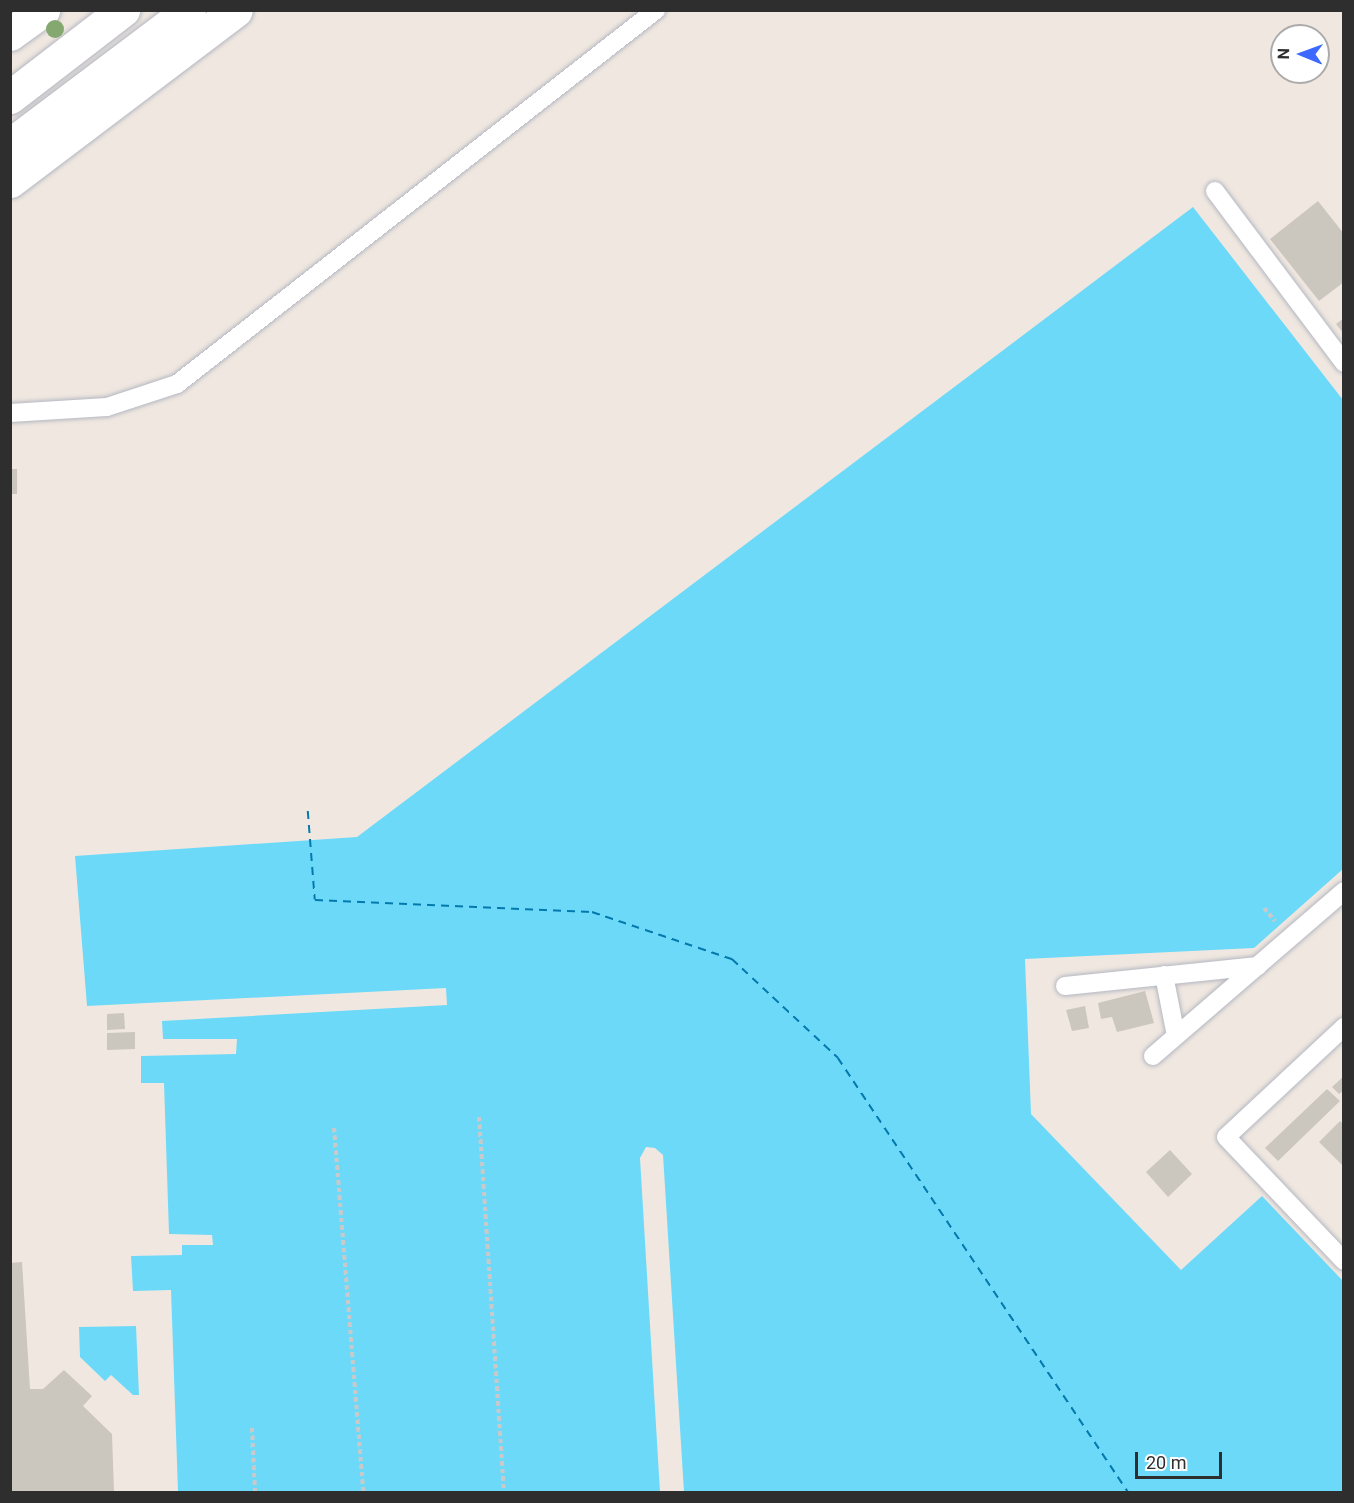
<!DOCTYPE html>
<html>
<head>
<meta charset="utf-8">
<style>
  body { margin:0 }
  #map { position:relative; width:1354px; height:1503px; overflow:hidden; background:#f0e8e0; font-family:Roboto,sans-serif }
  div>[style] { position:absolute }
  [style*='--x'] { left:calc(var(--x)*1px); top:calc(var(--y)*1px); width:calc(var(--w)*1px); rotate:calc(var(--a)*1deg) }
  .water>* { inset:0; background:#6cd9f9 }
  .ferry>* { height:1.5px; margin-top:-0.75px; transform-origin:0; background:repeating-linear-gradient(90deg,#0379ad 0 8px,transparent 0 14px) }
  .building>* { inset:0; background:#cbc6be }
  .path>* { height:4px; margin-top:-2px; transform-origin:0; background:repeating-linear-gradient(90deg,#c9c9c9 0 4.5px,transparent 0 7.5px) }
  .roads { filter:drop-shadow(0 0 2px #b4b7c2) drop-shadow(0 0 2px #b4b7c2) }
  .lane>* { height:18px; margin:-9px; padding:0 9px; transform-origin:9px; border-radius:9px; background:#fff }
  .street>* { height:33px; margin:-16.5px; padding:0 16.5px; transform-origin:16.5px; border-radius:16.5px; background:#fff }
  .secondary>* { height:33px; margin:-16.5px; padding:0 16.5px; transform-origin:16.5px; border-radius:16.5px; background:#fff }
  .trees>* { width:18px; height:18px; margin:-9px; border-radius:50%; background:#84a870 }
  span { translate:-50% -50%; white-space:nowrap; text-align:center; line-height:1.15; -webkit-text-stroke:4.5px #fff; paint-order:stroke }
  .frame { position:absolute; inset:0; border:12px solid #2e2e2e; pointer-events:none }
  .north { position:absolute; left:1270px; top:24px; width:60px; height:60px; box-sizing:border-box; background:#fff; border:2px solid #ababab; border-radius:50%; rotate:271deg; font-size:16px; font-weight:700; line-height:24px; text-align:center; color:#2e2e2e }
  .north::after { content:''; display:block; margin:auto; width:21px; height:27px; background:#3d69ff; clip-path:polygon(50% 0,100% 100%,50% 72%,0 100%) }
  .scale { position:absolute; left:1135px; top:1452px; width:87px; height:27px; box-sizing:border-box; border:3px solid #2e2e2e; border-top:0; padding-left:8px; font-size:18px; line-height:21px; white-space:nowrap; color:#2e2e2e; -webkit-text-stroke:4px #fff; paint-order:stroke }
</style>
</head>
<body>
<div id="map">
  <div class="water">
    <div style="clip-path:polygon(1193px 207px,1343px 400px,1343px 869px,1254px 948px,1025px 959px,1031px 1114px,1181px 1270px,1262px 1196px,1343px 1281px,1343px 1492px,684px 1492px,663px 1155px,655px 1148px,646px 1147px,640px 1158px,660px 1492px,178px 1492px,171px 1290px,133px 1291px,131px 1256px,182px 1255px,182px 1245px,213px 1245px,212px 1235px,169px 1234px,164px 1083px,141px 1083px,141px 1056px,236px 1054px,237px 1039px,163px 1039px,162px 1021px,447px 1005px,446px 988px,87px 1006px,75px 856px,357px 837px)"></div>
    <div style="clip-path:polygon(136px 1326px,139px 1395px,133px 1395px,111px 1375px,105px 1381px,80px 1357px,79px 1327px)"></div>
  </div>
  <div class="ferry">
    <div style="--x:308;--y:811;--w:89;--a:85.5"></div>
    <div style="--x:315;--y:900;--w:277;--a:2.5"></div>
    <div style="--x:592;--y:912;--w:148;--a:18.6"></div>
    <div style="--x:732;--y:959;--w:145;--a:43"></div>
    <div style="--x:838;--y:1058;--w:522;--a:56.25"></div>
  </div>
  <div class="building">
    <div style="clip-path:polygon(1318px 201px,1344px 234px,1344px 282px,1319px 301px,1270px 239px)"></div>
    <div style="clip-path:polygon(1344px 318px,1344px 334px,1336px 324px)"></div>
    <div style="clip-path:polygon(10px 469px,17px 469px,17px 494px,10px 494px)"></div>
    <div style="clip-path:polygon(1145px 991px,1154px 1023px,1117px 1032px,1112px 1017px,1101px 1019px,1098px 1003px)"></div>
    <div style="clip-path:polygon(1085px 1006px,1089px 1028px,1072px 1031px,1066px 1010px)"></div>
    <div style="clip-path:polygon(124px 1013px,125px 1029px,107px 1030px,107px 1014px)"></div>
    <div style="clip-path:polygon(135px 1032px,135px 1049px,107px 1050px,107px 1033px)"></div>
    <div style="clip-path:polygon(1344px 1076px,1344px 1090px,1339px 1094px,1332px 1087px)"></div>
    <div style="clip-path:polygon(1327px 1089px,1340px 1101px,1278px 1161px,1265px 1148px)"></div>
    <div style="clip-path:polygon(1340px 1121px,1344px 1125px,1344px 1167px,1319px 1142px)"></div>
    <div style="clip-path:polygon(1170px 1150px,1192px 1174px,1168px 1197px,1146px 1172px)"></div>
    <div style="clip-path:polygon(22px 1262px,30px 1389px,43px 1389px,64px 1370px,92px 1396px,83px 1406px,112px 1434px,114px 1492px,10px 1492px,10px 1263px)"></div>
  </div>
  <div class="path">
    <div style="--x:1264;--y:908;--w:17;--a:50"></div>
    <div style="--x:479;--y:1117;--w:376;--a:86.2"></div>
    <div style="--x:334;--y:1128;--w:365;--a:85.4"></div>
    <div style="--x:252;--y:1428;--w:64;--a:87.3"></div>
  </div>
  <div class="roads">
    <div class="lane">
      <div style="--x:1215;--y:191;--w:215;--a:53.1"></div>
      <div style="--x:10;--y:413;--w:97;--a:-3.5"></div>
      <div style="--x:107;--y:407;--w:74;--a:-18.2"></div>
      <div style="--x:177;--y:384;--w:608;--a:-37.98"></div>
      <div style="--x:1164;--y:975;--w:62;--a:78.9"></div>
      <div style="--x:1065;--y:986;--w:194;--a:-5.9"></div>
      <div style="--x:1344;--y:1027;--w:161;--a:137"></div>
      <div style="--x:1226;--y:1137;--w:171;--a:46.4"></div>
      <div style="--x:1153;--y:1056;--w:252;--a:-40.8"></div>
    </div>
    <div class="street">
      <div style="--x:10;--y:145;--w:224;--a:-37"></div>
      <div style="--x:10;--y:181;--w:283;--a:-37.1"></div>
    </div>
    <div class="secondary">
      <div style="--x:10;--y:34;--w:41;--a:-36"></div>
      <div style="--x:10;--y:97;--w:143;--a:-37.6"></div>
    </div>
  </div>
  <div class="trees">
    <div style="left:55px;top:29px"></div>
  </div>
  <div class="frame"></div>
  <div class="north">N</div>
  <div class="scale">20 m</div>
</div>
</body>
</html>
